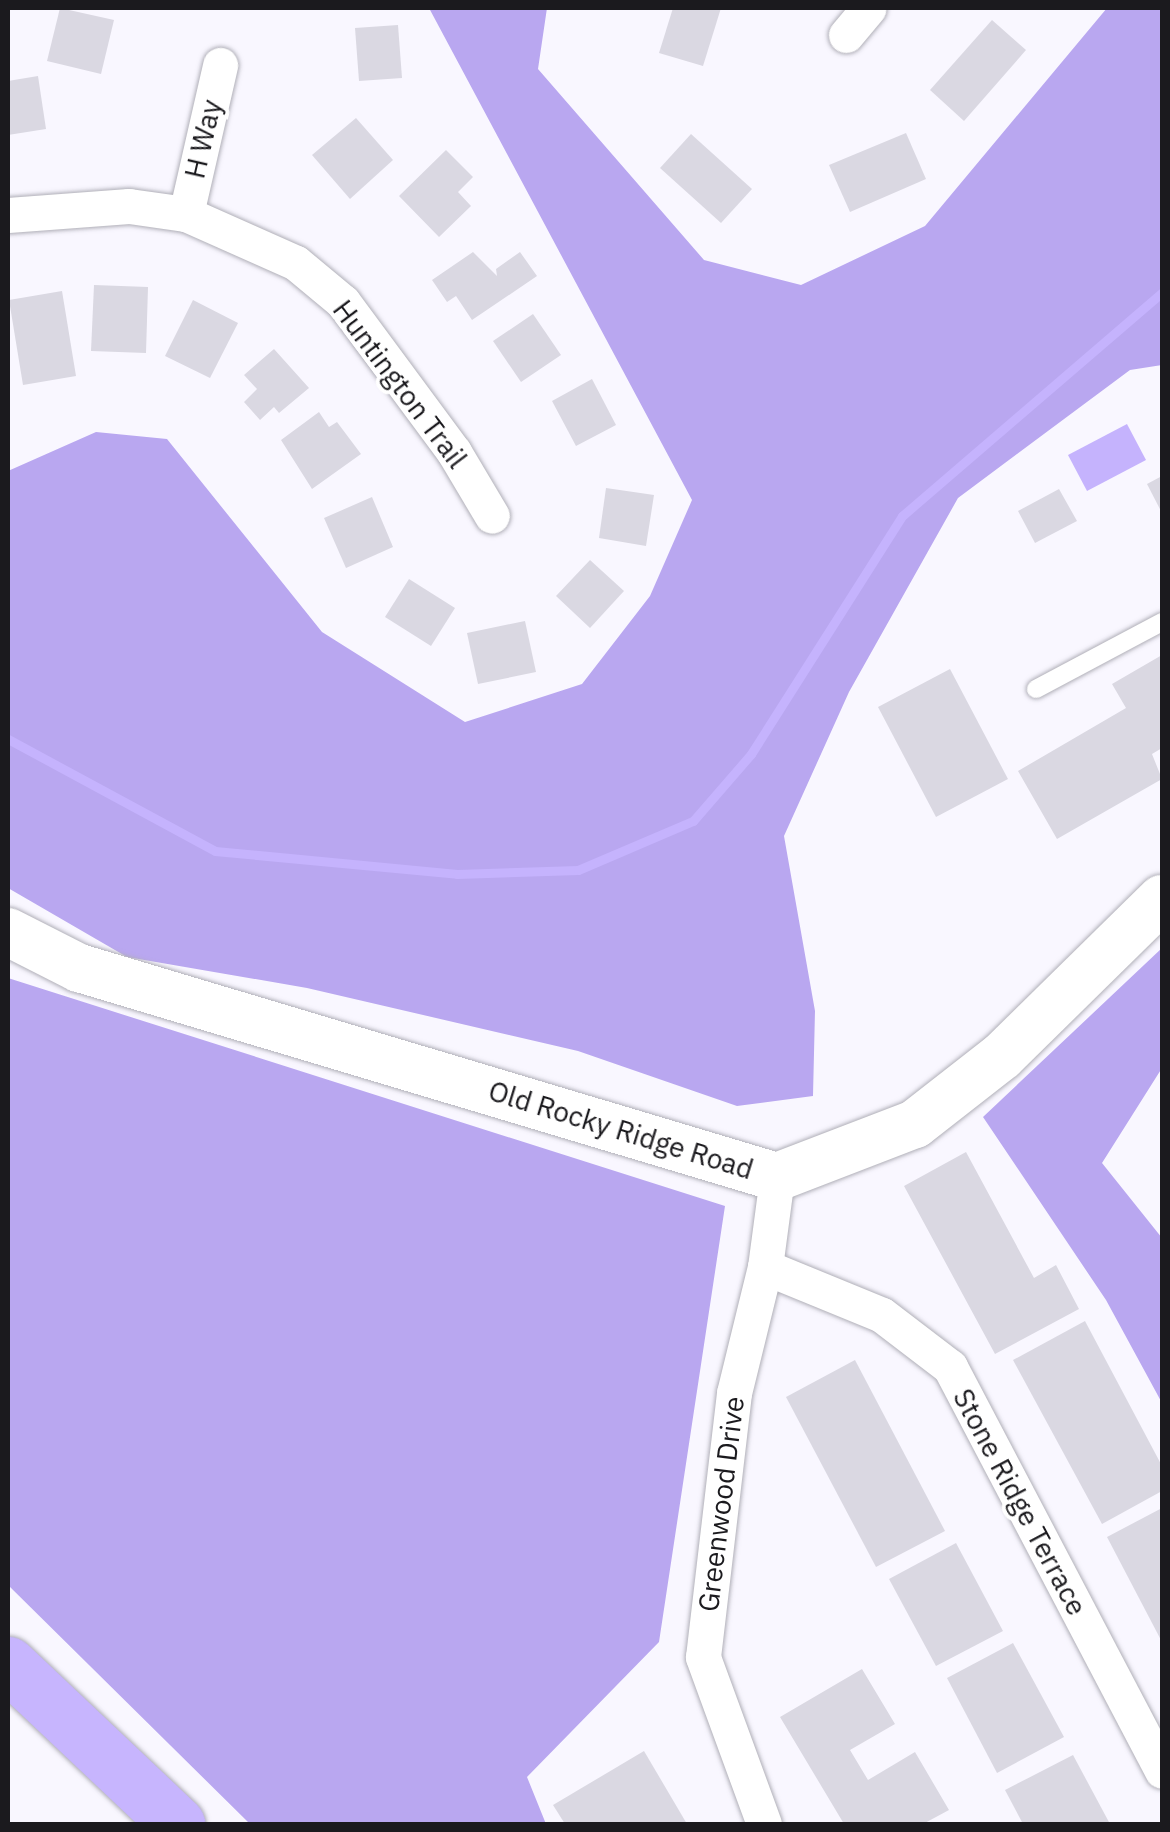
<!DOCTYPE html>
<html>
<head>
<meta charset="utf-8">
<style>
  body { margin:0 }
  #map { position:relative; width:1170px; height:1832px; overflow:hidden; background:#f9f7ff; font-family:"IBM Plex Sans",sans-serif }
  div>[style] { position:absolute }
  [style*='--x'] { left:calc(var(--x)*1px); top:calc(var(--y)*1px); width:calc(var(--w)*1px); rotate:calc(var(--a)*1deg) }
  .forest>* { inset:0; background:#b9a7f0 }
  .water>* { inset:0; background:#c5b3fd }
  .stream>* { height:9px; margin:-4.5px; padding:0 4.5px; transform-origin:4.5px; border-radius:4.5px; background:#c5b3fd }
  .building>* { inset:0; background:#dad8e2 }
  .roads { filter:drop-shadow(0 0 2px #b0afb8) drop-shadow(0 0 2px #b0afb8) }
  .lane>* { height:18px; margin:-9px; padding:0 9px; transform-origin:9px; border-radius:9px; background:#fff }
  .street>* { height:35px; margin:-17.5px; padding:0 17.5px; transform-origin:17.5px; border-radius:17.5px; background:#fff }
  .secondary>* { height:48px; margin:-24px; padding:0 24px; transform-origin:24px; border-radius:24px; background:#fff }
  .highway>* { height:55px; margin:-27.5px; padding:0 27.5px; transform-origin:27.5px; border-radius:27.5px; background:#c7b5fe }
  span { translate:-50% -50%; white-space:nowrap; text-align:center; line-height:1.15; -webkit-text-stroke:8px #fff; paint-order:stroke }
  .street-label { font-size:28px; color:#1b1a1e }
  .frame { position:absolute; inset:0; border:10px solid #1b1a1e; pointer-events:none }
</style>
</head>
<body>
<div id="map">
  <div class="forest">
    <div style="clip-path:polygon(429px 8px,547px 8px,538px 69px,704px 260px,801px 285px,925px 226px,1107px 8px,1162px 8px,1162px 365px,1130px 370px,958px 498px,849px 692px,784px 836px,815px 1011px,813px 1096px,737px 1106px,578px 1051px,307px 988px,127px 957px,8px 888px,8px 471px,96px 432px,167px 439px,322px 632px,465px 722px,582px 684px,650px 596px,692px 500px)"></div>
    <div style="clip-path:polygon(1162px 948px,1162px 1068px,1102px 1163px,1162px 1238px,1162px 1403px,1106px 1300px,983px 1117px)"></div>
    <div style="clip-path:polygon(8px 978px,725px 1206px,659px 1642px,527px 1777px,546px 1824px,250px 1824px,8px 1585px)"></div>
  </div>
  <div class="water">
    <div style="clip-path:polygon(1127px 424px,1146px 460px,1087px 491px,1068px 455px)"></div>
  </div>
  <div class="stream">
    <div style="--x:8;--y:739;--w:235;--a:28.4"></div>
    <div style="--x:215;--y:851;--w:243;--a:5.4"></div>
    <div style="--x:457;--y:874;--w:121;--a:-1.9"></div>
    <div style="--x:578;--y:870;--w:125;--a:-23.1"></div>
    <div style="--x:693;--y:821;--w:89;--a:-49.1"></div>
    <div style="--x:751;--y:754;--w:282;--a:-57.6"></div>
    <div style="--x:902;--y:516;--w:343;--a:-40.7"></div>
  </div>
  <div class="building">
    <div style="clip-path:polygon(60px 8px,114px 20px,101px 74px,47px 61px)"></div>
    <div style="clip-path:polygon(673px 8px,721px 8px,703px 66px,659px 53px)"></div>
    <div style="clip-path:polygon(992px 20px,1026px 50px,964px 121px,930px 90px)"></div>
    <div style="clip-path:polygon(398px 25px,402px 78px,359px 81px,355px 28px)"></div>
    <div style="clip-path:polygon(38px 76px,46px 129px,8px 135px,8px 81px)"></div>
    <div style="clip-path:polygon(356px 118px,393px 160px,350px 199px,312px 155px)"></div>
    <div style="clip-path:polygon(906px 133px,926px 179px,850px 212px,829px 165px)"></div>
    <div style="clip-path:polygon(691px 134px,752px 189px,721px 223px,660px 168px)"></div>
    <div style="clip-path:polygon(446px 150px,473px 177px,458px 192px,471px 206px,439px 237px,399px 196px)"></div>
    <div style="clip-path:polygon(473px 252px,497px 276px,496px 269px,520px 252px,537px 276px,472px 320px,456px 296px,447px 302px,432px 280px)"></div>
    <div style="clip-path:polygon(94px 285px,148px 287px,146px 353px,91px 351px)"></div>
    <div style="clip-path:polygon(62px 291px,76px 376px,23px 385px,9px 300px)"></div>
    <div style="clip-path:polygon(193px 300px,238px 323px,210px 378px,165px 356px)"></div>
    <div style="clip-path:polygon(533px 314px,561px 355px,521px 382px,493px 341px)"></div>
    <div style="clip-path:polygon(274px 349px,309px 388px,279px 413px,274px 407px,260px 420px,244px 402px,257px 389px,244px 375px)"></div>
    <div style="clip-path:polygon(592px 379px,616px 425px,576px 446px,552px 401px)"></div>
    <div style="clip-path:polygon(319px 412px,329px 427px,337px 422px,361px 454px,312px 489px,281px 440px)"></div>
    <div style="clip-path:polygon(1162px 476px,1162px 513px,1147px 484px)"></div>
    <div style="clip-path:polygon(606px 488px,654px 495px,646px 546px,599px 538px)"></div>
    <div style="clip-path:polygon(1059px 489px,1077px 521px,1035px 543px,1018px 511px)"></div>
    <div style="clip-path:polygon(372px 497px,393px 547px,346px 568px,324px 518px)"></div>
    <div style="clip-path:polygon(590px 560px,624px 591px,590px 628px,556px 596px)"></div>
    <div style="clip-path:polygon(409px 579px,455px 608px,431px 646px,385px 617px)"></div>
    <div style="clip-path:polygon(525px 621px,536px 672px,478px 684px,467px 633px)"></div>
    <div style="clip-path:polygon(1162px 655px,1162px 748px,1152px 754px,1162px 779px,1057px 839px,1018px 771px,1126px 708px,1112px 684px)"></div>
    <div style="clip-path:polygon(950px 669px,1008px 779px,936px 817px,878px 707px)"></div>
    <div style="clip-path:polygon(966px 1152px,1034px 1278px,1056px 1265px,1079px 1309px,995px 1354px,904px 1186px)"></div>
    <div style="clip-path:polygon(1085px 1321px,1162px 1466px,1162px 1491px,1102px 1524px,1013px 1360px)"></div>
    <div style="clip-path:polygon(855px 1360px,945px 1531px,876px 1567px,786px 1397px)"></div>
    <div style="clip-path:polygon(1162px 1508px,1162px 1642px,1107px 1537px)"></div>
    <div style="clip-path:polygon(956px 1543px,1003px 1631px,936px 1666px,889px 1579px)"></div>
    <div style="clip-path:polygon(1013px 1643px,1064px 1737px,997px 1773px,947px 1678px)"></div>
    <div style="clip-path:polygon(862px 1669px,895px 1724px,850px 1750px,868px 1780px,915px 1752px,949px 1810px,923px 1824px,844px 1824px,780px 1717px)"></div>
    <div style="clip-path:polygon(644px 1751px,687px 1824px,565px 1824px,553px 1805px)"></div>
    <div style="clip-path:polygon(1073px 1755px,1110px 1824px,1023px 1824px,1005px 1790px)"></div>
  </div>
  <div class="roads">
    <div class="lane">
      <div style="--x:1036;--y:689;--w:143;--a:-28"></div>
    </div>
    <div class="street">
      <div style="--x:846;--y:35;--w:35;--a:-50"></div>
      <div style="--x:186;--y:214;--w:153;--a:-77.1"></div>
      <div style="--x:8;--y:215;--w:121;--a:-4.3"></div>
      <div style="--x:129;--y:206;--w:58;--a:8"></div>
      <div style="--x:186;--y:214;--w:120;--a:24"></div>
      <div style="--x:296;--y:263;--w:61;--a:39.7"></div>
      <div style="--x:343;--y:302;--w:187;--a:53.5"></div>
      <div style="--x:454;--y:452;--w:74;--a:59.3"></div>
      <div style="--x:765;--y:1267;--w:126;--a:22.3"></div>
      <div style="--x:882;--y:1315;--w:86;--a:37.4"></div>
      <div style="--x:950;--y:1367;--w:456;--a:62.3"></div>
      <div style="--x:764;--y:1824;--w:178;--a:-110.1"></div>
      <div style="--x:703;--y:1657;--w:266;--a:-83.3"></div>
      <div style="--x:734;--y:1393;--w:130;--a:-76.2"></div>
      <div style="--x:765;--y:1267;--w:91;--a:-82.4"></div>
    </div>
    <div class="secondary">
      <div style="--x:8;--y:932;--w:80;--a:26.9"></div>
      <div style="--x:79;--y:968;--w:729;--a:16.67"></div>
      <div style="--x:777;--y:1177;--w:148;--a:-21"></div>
      <div style="--x:915;--y:1124;--w:110;--a:-38"></div>
      <div style="--x:1002;--y:1056;--w:224;--a:-44.5"></div>
    </div>
    <div class="highway">
      <div style="--x:8;--y:1664;--w:233;--a:43.4"></div>
    </div>
  </div>
  <div class="street-label">
    <span style="left:203px;top:139px;rotate:-77deg">H Way</span>
    <span style="left:400px;top:384px;rotate:53deg">Huntington Trail</span>
    <span style="left:621px;top:1130px;rotate:17deg">Old Rocky Ridge Road</span>
    <span style="left:1020px;top:1502px;rotate:62deg">Stone Ridge Terrace</span>
    <span style="left:721px;top:1504px;rotate:-83deg">Greenwood Drive</span>
  </div>
  <div class="frame"></div>
</div>
</body>
</html>
